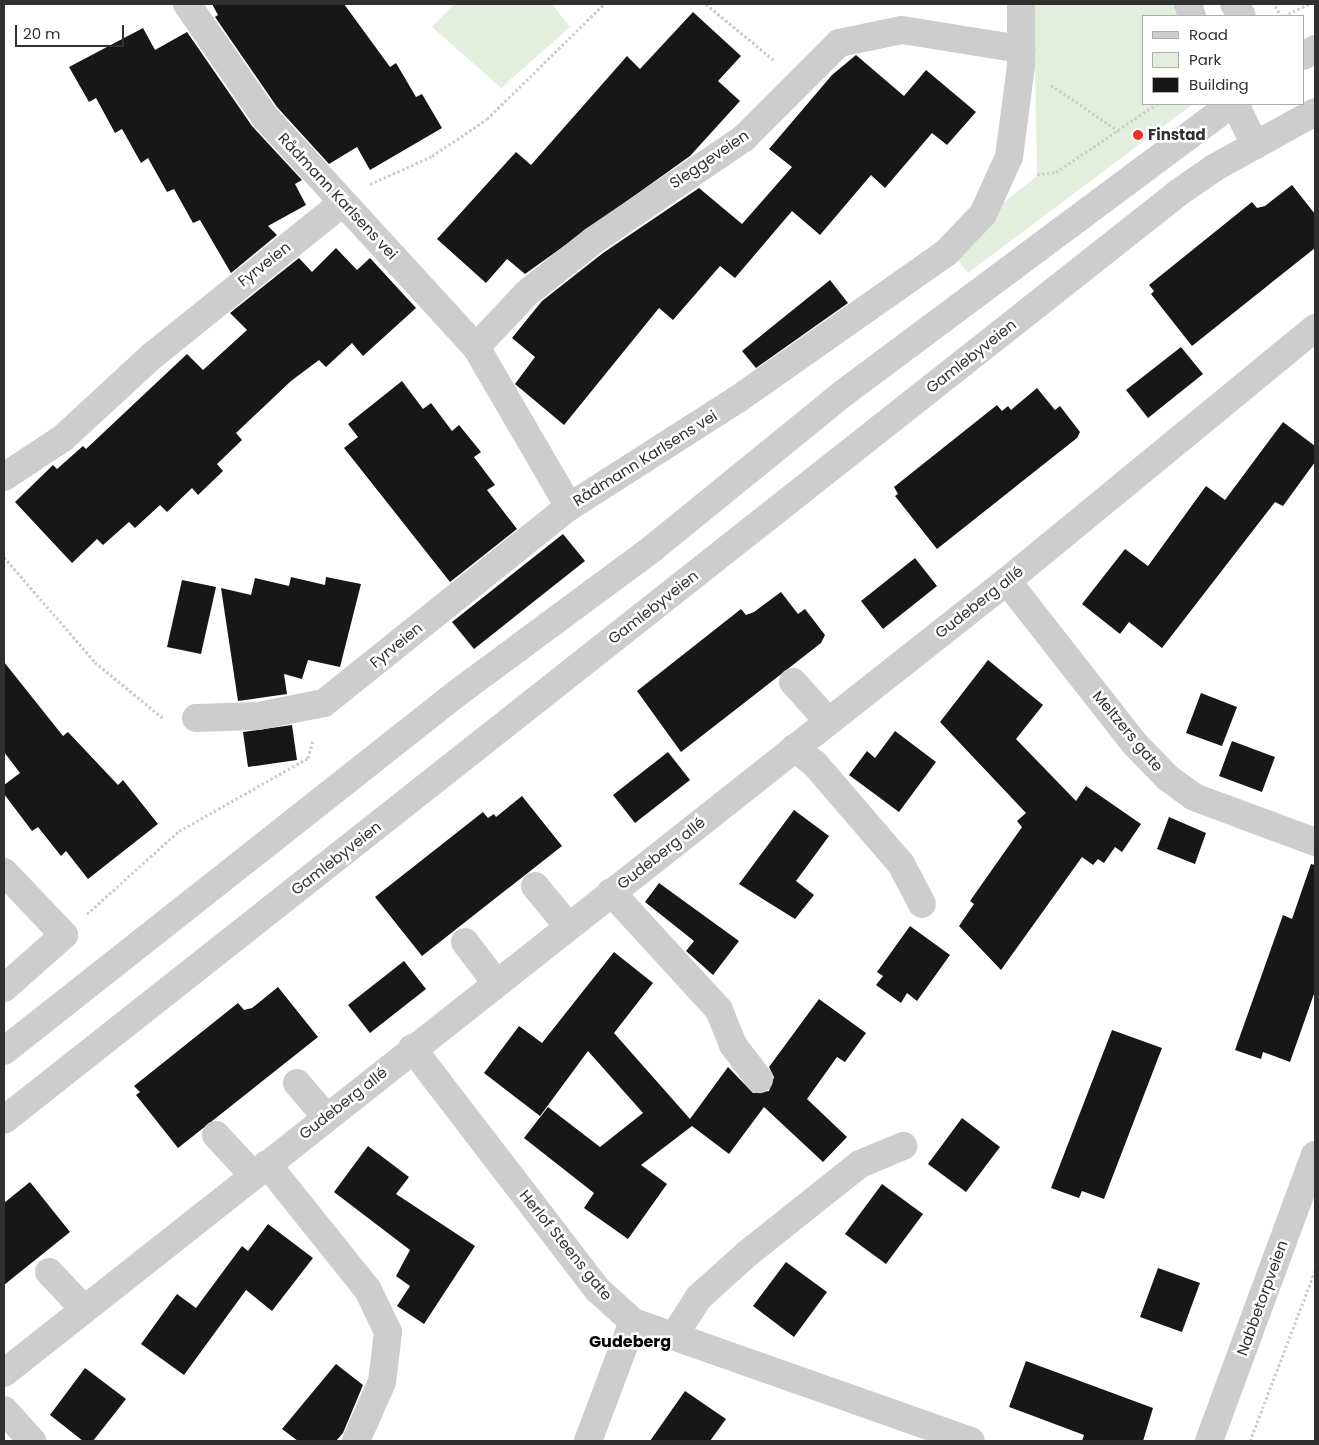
<!DOCTYPE html>
<html>
<head>
<meta charset="utf-8">
<style>
  body { margin:0 }
  #map { position:relative; width:1319px; height:1445px; overflow:hidden; background:#fff; font-family:Poppins,sans-serif }
  div>[style] { position:absolute }
  [style*='--x'] { left:calc(var(--x)*1px); top:calc(var(--y)*1px); width:calc(var(--w)*1px); rotate:calc(var(--a)*1deg) }
  .green>* { inset:0; background:#e4eedd }
  .building>* { inset:0; background:#171717 }
  .path>* { height:3px; margin-top:-1.5px; transform-origin:0; background:repeating-linear-gradient(90deg,#cdcdcd 0 2.5px,transparent 0 5px) }
  .minor>* { height:28px; margin:-14px; padding:0 14px; transform-origin:14px; border-radius:14px; background:#cdcdcd }
  .dots>* { width:14px; height:14px; translate:-50% -50%; box-sizing:border-box; border:2px solid #fff; border-radius:50% }
  span { translate:-50% -50%; white-space:nowrap; text-align:center; line-height:1.15; -webkit-text-stroke:5px #fff; paint-order:stroke }
  .poi-label { font-size:15px; color:#303030; font-weight:700 }
  .left { translate:0 -50%; text-align:left }
  .street-label { font-size:15px; color:#303030 }
  .neighbourhood-label { font-size:16px; color:#000; font-weight:700 }
  .frame { position:absolute; inset:0; border:5px solid #303030; pointer-events:none }
  .legend { position:absolute; left:1142px; top:15px; width:162px; height:90px; box-sizing:border-box; background:#fff; border:1px solid #acacac; margin:0; padding:6px 9px; list-style:none; font-size:15px; color:#303030 }
  .legend li { display:flex; align-items:center; gap:10px; height:25px }
  .legend b { width:25px; border:1px solid #acacac }
  .scale { position:absolute; left:15px; top:25px; width:109px; height:22px; box-sizing:border-box; border:2px solid #303030; border-top:0; padding-left:6px; font-size:15px; line-height:18px; white-space:nowrap; color:#303030; -webkit-text-stroke:4px #fff; paint-order:stroke }
</style>
</head>
<body>
<div id="map">
  <div class="green">
    <div style="clip-path:polygon(454px 4px,552px 4px,570px 27px,501px 88px,432px 27px)"></div>
    <div style="clip-path:polygon(1034px 4px,1189px 4px,1197px 16px,1143px 16px,1143px 104px,1193px 104px,968px 273px,954px 255px,978px 223px,1037px 176px)"></div>
  </div>
  <div class="building">
    <div style="clip-path:polygon(212px 4px,344px 4px,390px 67px,396px 63px,416px 97px,422px 94px,442px 128px,370px 170px,357px 147px,329px 164px,277px 107px,215px 17px,218px 15px)"></div>
    <div style="clip-path:polygon(693px 12px,741px 56px,718px 81px,740px 101px,690px 156px,525px 274px,507px 259px,486px 283px,437px 239px,516px 152px,531px 165px,627px 56px,640px 69px)"></div>
    <div style="clip-path:polygon(143px 28px,155px 50px,187px 32px,252px 126px,302px 180px,295px 184px,306px 205px,268px 226px,277px 235px,231px 273px,200px 220px,193px 223px,174px 189px,167px 192px,148px 158px,141px 163px,122px 129px,115px 133px,96px 98px,89px 102px,69px 67px)"></div>
    <div style="clip-path:polygon(856px 55px,904px 96px,926px 70px,976px 112px,947px 145px,932px 133px,885px 188px,871px 175px,820px 235px,792px 211px,735px 278px,720px 266px,673px 320px,659px 308px,564px 425px,515px 384px,535px 357px,512px 338px,542px 301px,603px 253px,699px 188px,742px 224px,792px 167px,769px 149px,832px 75px)"></div>
    <div style="clip-path:polygon(1292px 185px,1315px 214px,1315px 248px,1192px 346px,1151px 294px,1154px 291px,1149px 285px,1252px 202px,1257px 208px,1265px 206px)"></div>
    <div style="clip-path:polygon(336px 248px,357px 270px,370px 258px,416px 308px,363px 356px,352px 343px,326px 367px,319px 360px,291px 381px,236px 433px,242px 440px,217px 464px,223px 471px,198px 495px,192px 488px,167px 512px,160px 505px,135px 528px,129px 522px,103px 545px,97px 539px,72px 563px,15px 502px,53px 465px,57px 469px,83px 446px,86px 449px,187px 354px,203px 370px,247px 330px,230px 313px,299px 258px,312px 272px)"></div>
    <div style="clip-path:polygon(830px 280px,848px 303px,756px 368px,742px 351px)"></div>
    <div style="clip-path:polygon(1181px 347px,1203px 374px,1148px 418px,1126px 390px)"></div>
    <div style="clip-path:polygon(402px 381px,423px 409px,431px 403px,452px 431px,459px 425px,481px 452px,474px 457px,495px 485px,487px 490px,517px 529px,450px 582px,344px 448px,358px 437px,348px 424px)"></div>
    <div style="clip-path:polygon(1037px 388px,1055px 410px,1060px 406px,1080px 432px,1077px 438px,937px 549px,895px 496px,898px 494px,894px 487px,997px 405px,1002px 411px,1008px 406px,1011px 410px)"></div>
    <div style="clip-path:polygon(1283px 422px,1315px 446px,1315px 462px,1283px 506px,1275px 502px,1162px 648px,1129px 622px,1120px 634px,1082px 604px,1125px 549px,1148px 566px,1206px 486px,1225px 500px)"></div>
    <div style="clip-path:polygon(563px 534px,585px 561px,474px 649px,452px 622px)"></div>
    <div style="clip-path:polygon(915px 558px,937px 586px,883px 629px,861px 601px)"></div>
    <div style="clip-path:polygon(291px 577px,325px 585px,326px 577px,361px 584px,340px 667px,308px 660px,302px 679px,284px 674px,287px 694px,238px 701px,221px 588px,251px 595px,255px 578px,289px 586px)"></div>
    <div style="clip-path:polygon(182px 580px,216px 587px,201px 654px,167px 647px)"></div>
    <div style="clip-path:polygon(781px 592px,798px 614px,805px 609px,825px 635px,821px 643px,681px 752px,637px 691px,741px 609px,746px 615px,754px 612px)"></div>
    <div style="clip-path:polygon(988px 660px,1043px 705px,1016px 739px,1076px 801px,1086px 786px,1141px 824px,1122px 852px,1115px 847px,1104px 863px,1098px 859px,1093px 865px,1082px 857px,1001px 970px,959px 926px,974px 904px,970px 901px,1022px 827px,1017px 821px,1026px 813px,940px 722px)"></div>
    <div style="clip-path:polygon(4px 662px,63px 736px,68px 732px,118px 785px,123px 780px,158px 824px,88px 879px,66px 851px,61px 856px,38px 827px,32px 831px,4px 794px,4px 785px,20px 773px,4px 752px)"></div>
    <div style="clip-path:polygon(1201px 693px,1237px 707px,1222px 746px,1186px 733px)"></div>
    <div style="clip-path:polygon(292px 725px,297px 760px,248px 767px,243px 732px)"></div>
    <div style="clip-path:polygon(895px 731px,936px 762px,899px 812px,849px 775px,867px 751px,875px 758px)"></div>
    <div style="clip-path:polygon(1232px 741px,1275px 757px,1262px 792px,1219px 776px)"></div>
    <div style="clip-path:polygon(668px 752px,690px 780px,635px 823px,613px 795px)"></div>
    <div style="clip-path:polygon(522px 796px,562px 846px,422px 956px,375px 897px,483px 812px,488px 818px,494px 814px,496px 817px)"></div>
    <div style="clip-path:polygon(794px 810px,829px 836px,796px 881px,814px 895px,795px 919px,739px 884px)"></div>
    <div style="clip-path:polygon(1169px 817px,1206px 833px,1195px 864px,1157px 849px)"></div>
    <div style="clip-path:polygon(1311px 864px,1315px 865px,1315px 991px,1290px 1062px,1263px 1052px,1261px 1059px,1235px 1050px,1283px 915px,1292px 919px)"></div>
    <div style="clip-path:polygon(659px 883px,739px 941px,713px 975px,686px 951px,694px 941px,645px 902px)"></div>
    <div style="clip-path:polygon(910px 926px,950px 955px,917px 1001px,907px 993px,901px 1003px,876px 985px,883px 976px,877px 972px)"></div>
    <div style="clip-path:polygon(614px 952px,653px 983px,614px 1033px,690px 1119px,728px 1067px,753px 1093px,769px 1091px,774px 1077px,769px 1067px,819px 999px,866px 1033px,845px 1062px,837px 1057px,807px 1099px,847px 1137px,823px 1162px,764px 1107px,729px 1154px,692px 1126px,641px 1165px,667px 1184px,628px 1239px,584px 1208px,594px 1193px,524px 1138px,548px 1107px,600px 1147px,643px 1113px,588px 1051px,540px 1116px,484px 1073px,519px 1026px,542px 1043px)"></div>
    <div style="clip-path:polygon(404px 961px,426px 989px,370px 1033px,348px 1005px)"></div>
    <div style="clip-path:polygon(278px 987px,318px 1037px,178px 1148px,136px 1095px,140px 1092px,134px 1086px,238px 1003px,244px 1010px,252px 1008px)"></div>
    <div style="clip-path:polygon(1112px 1030px,1162px 1048px,1104px 1199px,1082px 1191px,1079px 1198px,1051px 1188px)"></div>
    <div style="clip-path:polygon(962px 1118px,1000px 1147px,966px 1192px,928px 1164px)"></div>
    <div style="clip-path:polygon(368px 1146px,409px 1177px,396px 1194px,475px 1246px,424px 1324px,397px 1306px,410px 1286px,396px 1276px,410px 1250px,334px 1192px)"></div>
    <div style="clip-path:polygon(30px 1182px,70px 1232px,4px 1285px,4px 1203px)"></div>
    <div style="clip-path:polygon(882px 1184px,923px 1214px,886px 1264px,845px 1234px)"></div>
    <div style="clip-path:polygon(268px 1224px,313px 1258px,272px 1311px,246px 1290px,184px 1375px,141px 1344px,177px 1294px,196px 1308px,242px 1246px,248px 1251px)"></div>
    <div style="clip-path:polygon(786px 1262px,827px 1292px,794px 1337px,753px 1306px)"></div>
    <div style="clip-path:polygon(1158px 1268px,1200px 1283px,1182px 1332px,1140px 1317px)"></div>
    <div style="clip-path:polygon(1026px 1361px,1153px 1408px,1143px 1441px,1082px 1441px,1084px 1435px,1009px 1407px)"></div>
    <div style="clip-path:polygon(336px 1364px,363px 1385px,343px 1433px,336px 1441px,298px 1441px,282px 1429px)"></div>
    <div style="clip-path:polygon(85px 1368px,126px 1399px,93px 1441px,83px 1441px,50px 1415px)"></div>
    <div style="clip-path:polygon(685px 1391px,726px 1419px,710px 1441px,650px 1441px)"></div>
  </div>
  <div class="path">
    <div style="--x:706;--y:4;--w:89;--a:39.6"></div>
    <div style="--x:1275;--y:6;--w:12;--a:59"></div>
    <div style="--x:1284;--y:16;--w:28;--a:-26"></div>
    <div style="--x:1051;--y:85;--w:82;--a:34.1"></div>
    <div style="--x:1037;--y:174;--w:19;--a:-6"></div>
    <div style="--x:1056;--y:172;--w:122;--a:-34"></div>
    <div style="--x:370;--y:184;--w:68;--a:-24.3"></div>
    <div style="--x:432;--y:156;--w:66;--a:-33.9"></div>
    <div style="--x:487;--y:119;--w:164;--a:-44.5"></div>
    <div style="--x:4;--y:557;--w:139;--a:49.1"></div>
    <div style="--x:95;--y:662;--w:89;--a:39.6"></div>
    <div style="--x:87;--y:914;--w:124;--a:-42.1"></div>
    <div style="--x:179;--y:831;--w:148;--a:-29.5"></div>
    <div style="--x:308;--y:758;--w:19;--a:-74"></div>
    <div style="--x:1250;--y:1441;--w:182;--a:-69.1"></div>
  </div>
  <div class="minor">
    <div style="--x:187;--y:4;--w:137;--a:55.4"></div>
    <div style="--x:265;--y:117;--w:312;--a:47.5"></div>
    <div style="--x:476;--y:347;--w:185;--a:59.8"></div>
    <div style="--x:1188;--y:4;--w:13;--a:72"></div>
    <div style="--x:1234;--y:4;--w:14;--a:56"></div>
    <div style="--x:1303;--y:56;--w:14;--a:-30"></div>
    <div style="--x:1235;--y:104;--w:46;--a:64"></div>
    <div style="--x:476;--y:347;--w:74;--a:-46.6"></div>
    <div style="--x:527;--y:293;--w:85;--a:-38.3"></div>
    <div style="--x:594;--y:240;--w:181;--a:-34.2"></div>
    <div style="--x:744;--y:138;--w:134;--a:-45"></div>
    <div style="--x:839;--y:43;--w:64;--a:-11.7"></div>
    <div style="--x:902;--y:30;--w:121;--a:9.1"></div>
    <div style="--x:4;--y:477;--w:71;--a:-33.5"></div>
    <div style="--x:63;--y:438;--w:121;--a:-42.7"></div>
    <div style="--x:152;--y:356;--w:243;--a:-38.8"></div>
    <div style="--x:1007;--y:581;--w:207;--a:51.9"></div>
    <div style="--x:1135;--y:744;--w:47;--a:45.9"></div>
    <div style="--x:1168;--y:778;--w:32;--a:36"></div>
    <div style="--x:1194;--y:797;--w:129;--a:20.4"></div>
    <div style="--x:793;--y:682;--w:52;--a:48.1"></div>
    <div style="--x:196;--y:718;--w:62;--a:-1.8"></div>
    <div style="--x:258;--y:716;--w:67;--a:-11.1"></div>
    <div style="--x:324;--y:703;--w:314;--a:-38.7"></div>
    <div style="--x:569;--y:507;--w:201;--a:-32.6"></div>
    <div style="--x:738;--y:399;--w:254;--a:-35.1"></div>
    <div style="--x:946;--y:253;--w:54;--a:-46.5"></div>
    <div style="--x:983;--y:214;--w:63;--a:-65.5"></div>
    <div style="--x:1009;--y:157;--w:92;--a:-82.5"></div>
    <div style="--x:1021;--y:66;--w:62;--a:-90"></div>
    <div style="--x:794;--y:748;--w:26;--a:37"></div>
    <div style="--x:815;--y:764;--w:132;--a:49.3"></div>
    <div style="--x:901;--y:864;--w:45;--a:62.3"></div>
    <div style="--x:4;--y:872;--w:87;--a:46.4"></div>
    <div style="--x:64;--y:935;--w:80;--a:138.5"></div>
    <div style="--x:535;--y:886;--w:52;--a:50.5"></div>
    <div style="--x:611;--y:892;--w:160;--a:47.5"></div>
    <div style="--x:719;--y:1010;--w:38;--a:68"></div>
    <div style="--x:733;--y:1045;--w:43;--a:52.6"></div>
    <div style="--x:465;--y:942;--w:51;--a:52.9"></div>
    <div style="--x:412;--y:1048;--w:305;--a:52.5"></div>
    <div style="--x:598;--y:1290;--w:47;--a:42.4"></div>
    <div style="--x:633;--y:1322;--w:358;--a:19.4"></div>
    <div style="--x:4;--y:1051;--w:576;--a:-38.3"></div>
    <div style="--x:456;--y:694;--w:245;--a:-36.5"></div>
    <div style="--x:653;--y:548;--w:247;--a:-39.1"></div>
    <div style="--x:845;--y:392;--w:482;--a:-36.7"></div>
    <div style="--x:297;--y:1083;--w:45;--a:49.5"></div>
    <div style="--x:4;--y:1120;--w:1496;--a:-38.29"></div>
    <div style="--x:1178;--y:193;--w:44;--a:-34.8"></div>
    <div style="--x:1214;--y:168;--w:115;--a:-29"></div>
    <div style="--x:216;--y:1135;--w:54;--a:47.2"></div>
    <div style="--x:267;--y:1164;--w:161;--a:51.3"></div>
    <div style="--x:368;--y:1290;--w:47;--a:64.5"></div>
    <div style="--x:388;--y:1332;--w:50;--a:96.8"></div>
    <div style="--x:382;--y:1382;--w:64;--a:113.8"></div>
    <div style="--x:49;--y:1272;--w:51;--a:46.6"></div>
    <div style="--x:674;--y:1336;--w:46;--a:-57.3"></div>
    <div style="--x:699;--y:1297;--w:66;--a:-41.9"></div>
    <div style="--x:748;--y:1253;--w:143;--a:-38.5"></div>
    <div style="--x:860;--y:1164;--w:47;--a:-22.7"></div>
    <div style="--x:4;--y:1373;--w:1278;--a:-38.3"></div>
    <div style="--x:1007;--y:581;--w:399;--a:-39.4"></div>
    <div style="--x:4;--y:1410;--w:42;--a:47.9"></div>
    <div style="--x:588;--y:1441;--w:127;--a:-69.3"></div>
    <div style="--x:1209;--y:1441;--w:305;--a:-69.7"></div>
  </div>
  <div class="dots">
    <div style="left:1138px;top:135px;background:#f32d26"></div>
  </div>
  <div class="poi-label">
    <span class="left" style="left:1148px;top:135px">Finstad</span>
  </div>
  <div class="street-label">
    <span style="left:709px;top:159px;rotate:-34deg">Sleggeveien</span>
    <span style="left:338px;top:196px;rotate:47deg">Rådmann Karlsens vei</span>
    <span style="left:264px;top:264px;rotate:-38deg">Fyrveien</span>
    <span style="left:971px;top:356px;rotate:-38deg">Gamlebyveien</span>
    <span style="left:645px;top:458px;rotate:-32deg">Rådmann Karlsens vei</span>
    <span style="left:979px;top:602px;rotate:-38deg">Gudeberg allé</span>
    <span style="left:653px;top:607px;rotate:-38deg">Gamlebyveien</span>
    <span style="left:396px;top:645px;rotate:-39deg">Fyrveien</span>
    <span style="left:1128px;top:731px;rotate:50deg">Meltzers gate</span>
    <span style="left:661px;top:853px;rotate:-38deg">Gudeberg allé</span>
    <span style="left:336px;top:858px;rotate:-38deg">Gamlebyveien</span>
    <span style="left:343px;top:1103px;rotate:-38deg">Gudeberg allé</span>
    <span style="left:566px;top:1245px;rotate:51deg">Herlof Steens gate</span>
    <span style="left:1262px;top:1298px;rotate:-70deg">Nabbetorpveien</span>
  </div>
  <div class="neighbourhood-label">
    <span style="left:630px;top:1342px">Gudeberg</span>
  </div>
  <div class="frame"></div>
  <ul class="legend">
  <li><b style="height:6px;background:#cdcdcd"></b>Road</li>
  <li><b style="height:14px;background:#e4eedd"></b>Park</li>
  <li><b style="height:14px;background:#171717"></b>Building</li>
  </ul>
  <div class="scale">20 m</div>
</div>
</body>
</html>
